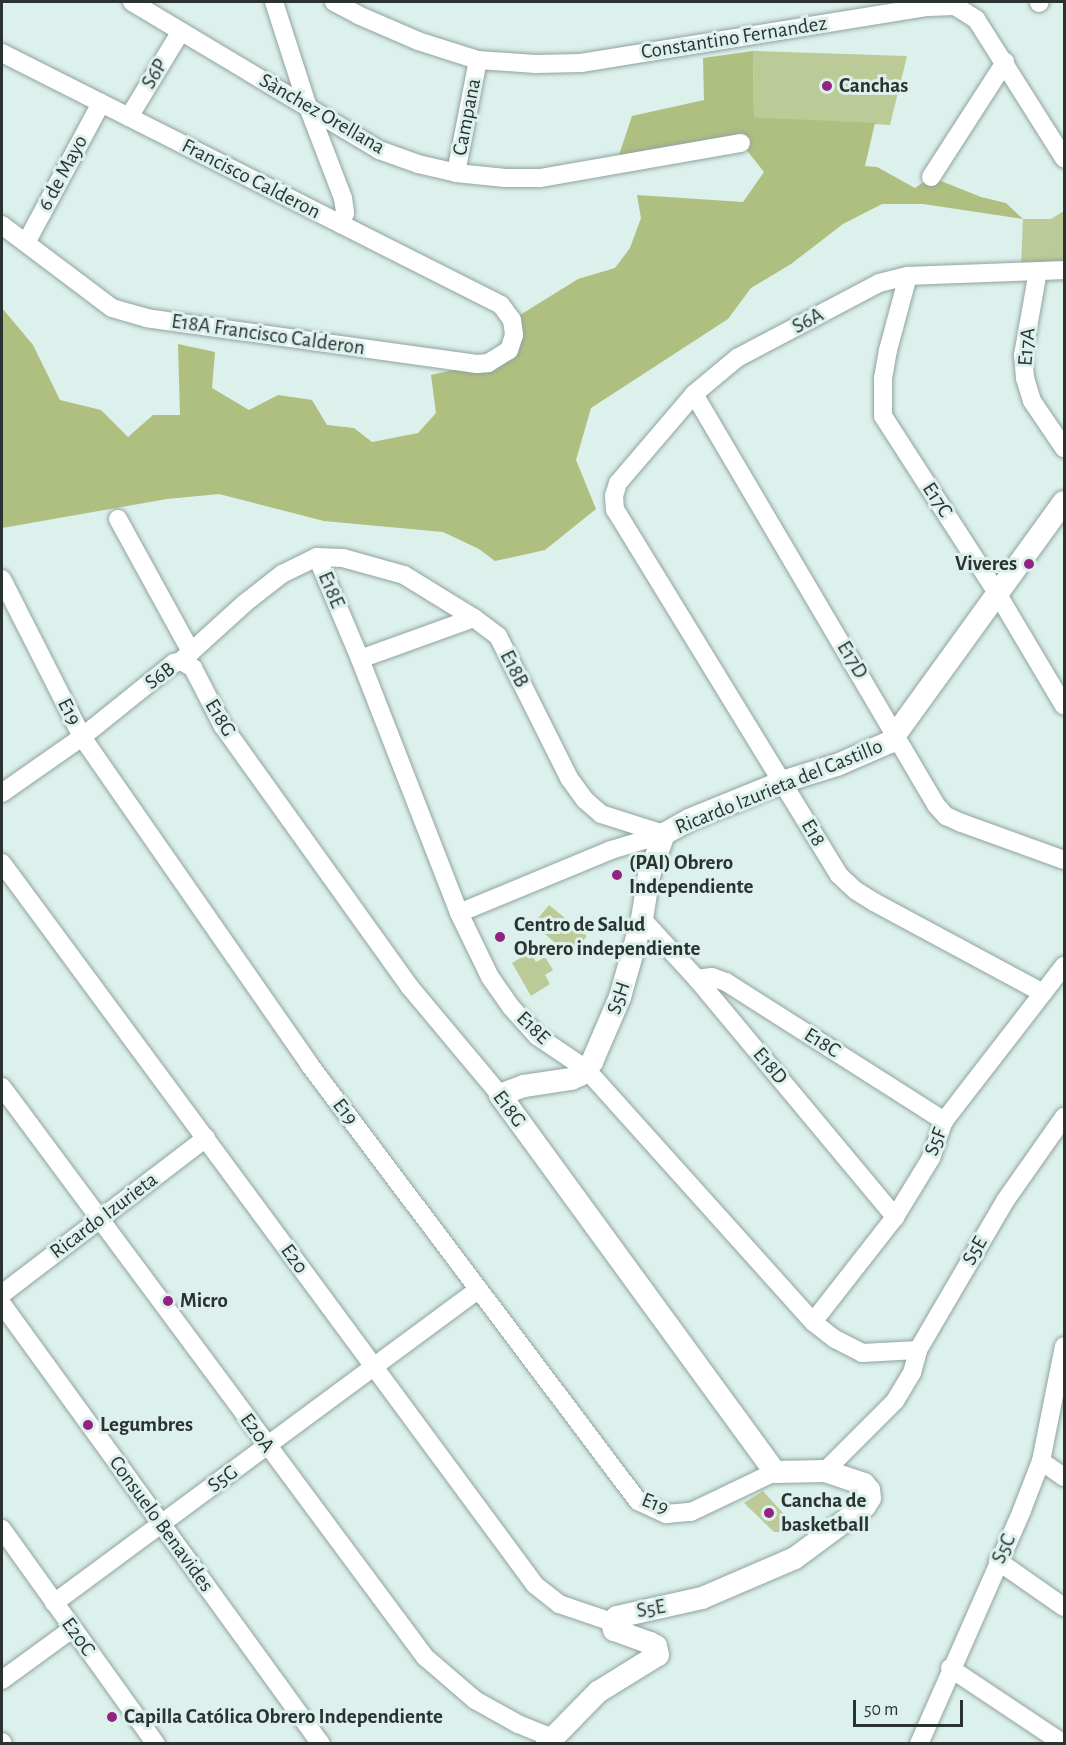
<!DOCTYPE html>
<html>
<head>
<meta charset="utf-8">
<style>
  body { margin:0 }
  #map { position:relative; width:1066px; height:1745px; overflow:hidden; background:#dcf0ec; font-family:"Alegreya Sans",sans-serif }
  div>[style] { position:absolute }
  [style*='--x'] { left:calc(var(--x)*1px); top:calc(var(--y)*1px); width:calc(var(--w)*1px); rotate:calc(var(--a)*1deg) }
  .green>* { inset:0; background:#bcca97 }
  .forest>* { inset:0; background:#afbf80 }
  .roads { filter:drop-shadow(0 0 2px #90a39f) drop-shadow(0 0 2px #90a39f) }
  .minor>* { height:18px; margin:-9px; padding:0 9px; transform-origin:9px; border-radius:9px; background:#fff }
  .tertiary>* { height:22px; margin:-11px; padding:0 11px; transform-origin:11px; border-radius:11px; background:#fff }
  .dots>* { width:16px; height:16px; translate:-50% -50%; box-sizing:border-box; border:3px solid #dcf0ec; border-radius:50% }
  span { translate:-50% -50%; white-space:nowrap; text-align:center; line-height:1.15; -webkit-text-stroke:6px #dcf0ec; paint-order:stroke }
  .street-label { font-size:21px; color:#2b3332 }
  .poi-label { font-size:21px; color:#2b3332; font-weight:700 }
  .left { translate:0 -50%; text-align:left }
  .right { translate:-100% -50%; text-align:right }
  .frame { position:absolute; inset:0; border:3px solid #2b3332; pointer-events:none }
  .scale { position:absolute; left:853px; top:1700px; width:110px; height:27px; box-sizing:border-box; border:3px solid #2b3332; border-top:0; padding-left:8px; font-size:18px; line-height:21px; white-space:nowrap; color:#2b3332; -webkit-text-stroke:4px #dcf0ec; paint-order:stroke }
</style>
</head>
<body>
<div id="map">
  <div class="green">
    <div style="clip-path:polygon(753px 51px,907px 56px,890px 125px,754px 117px)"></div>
    <div style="clip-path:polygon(1064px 211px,1064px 265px,1021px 266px,1023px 219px,1051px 219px)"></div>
    <div style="clip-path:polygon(549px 905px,587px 936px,571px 956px,533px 924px)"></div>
    <div style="clip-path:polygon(530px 952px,536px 962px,545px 957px,553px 970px,545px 975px,550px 984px,531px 996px,512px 963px)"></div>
    <div style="clip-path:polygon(763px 1491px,793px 1524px,784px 1532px,774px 1532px,744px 1503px)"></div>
  </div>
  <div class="forest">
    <div style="clip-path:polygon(753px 51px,754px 117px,875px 123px,865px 166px,877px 167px,915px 188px,931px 177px,981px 197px,1006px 203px,1023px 219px,923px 204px,882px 204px,843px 224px,791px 264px,751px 288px,728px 319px,591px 408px,576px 460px,596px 509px,545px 550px,495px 561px,479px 549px,443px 532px,324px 521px,219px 494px,167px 499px,2px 528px,2px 308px,33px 345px,60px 400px,101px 410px,128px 437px,153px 415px,180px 415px,178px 344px,215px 352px,212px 388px,249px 410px,278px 395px,312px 400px,327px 425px,354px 428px,372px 442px,418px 433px,436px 413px,431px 375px,496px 360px,512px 320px,578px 279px,615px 268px,630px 248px,641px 218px,637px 195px,743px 202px,764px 172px,741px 143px,618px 158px,632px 116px,704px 100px,703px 58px)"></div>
  </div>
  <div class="roads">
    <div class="minor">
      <div style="--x:132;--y:2;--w:288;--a:30.9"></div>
      <div style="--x:379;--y:150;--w:41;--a:19.7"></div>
      <div style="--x:418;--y:164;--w:39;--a:13"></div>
      <div style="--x:456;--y:173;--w:49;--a:5.8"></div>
      <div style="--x:505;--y:178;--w:35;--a:0"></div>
      <div style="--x:540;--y:178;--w:204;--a:-9.9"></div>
      <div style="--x:274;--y:2;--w:110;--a:72.1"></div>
      <div style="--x:308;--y:107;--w:97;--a:69"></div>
      <div style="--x:343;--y:198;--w:15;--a:82"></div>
      <div style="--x:345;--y:213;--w:12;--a:110"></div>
      <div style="--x:334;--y:2;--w:27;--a:28"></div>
      <div style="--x:358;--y:15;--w:65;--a:23.4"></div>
      <div style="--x:418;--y:41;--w:63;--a:17.6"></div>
      <div style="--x:478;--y:60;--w:58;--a:3.9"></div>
      <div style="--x:536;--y:64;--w:45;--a:-1.3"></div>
      <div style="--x:581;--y:63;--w:351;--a:-9.2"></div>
      <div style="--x:928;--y:7;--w:27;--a:-2"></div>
      <div style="--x:955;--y:6;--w:25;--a:32"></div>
      <div style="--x:976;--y:19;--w:165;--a:57.7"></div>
      <div style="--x:1039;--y:3;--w:1;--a:-45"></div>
      <div style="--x:2;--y:53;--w:559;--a:26.79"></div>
      <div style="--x:501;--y:305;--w:19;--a:54"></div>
      <div style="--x:512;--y:320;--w:15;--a:82"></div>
      <div style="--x:514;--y:335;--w:16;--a:108"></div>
      <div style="--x:509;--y:350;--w:25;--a:148"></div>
      <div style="--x:488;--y:363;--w:11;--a:175"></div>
      <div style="--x:477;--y:364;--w:333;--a:-172.1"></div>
      <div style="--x:147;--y:318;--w:36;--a:-164"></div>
      <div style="--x:112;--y:308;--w:138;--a:-143"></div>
      <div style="--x:129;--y:117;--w:100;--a:-58.8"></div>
      <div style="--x:456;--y:173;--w:115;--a:-79"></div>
      <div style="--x:931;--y:177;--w:137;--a:-57.2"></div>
      <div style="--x:26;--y:243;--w:159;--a:-61.8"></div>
      <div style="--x:1038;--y:271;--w:85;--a:100.1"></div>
      <div style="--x:1023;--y:355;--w:23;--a:85"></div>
      <div style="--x:1025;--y:378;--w:24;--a:73"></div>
      <div style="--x:1032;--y:401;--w:57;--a:55.8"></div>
      <div style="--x:908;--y:276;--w:77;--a:105.1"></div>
      <div style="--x:888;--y:350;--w:28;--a:100"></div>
      <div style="--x:883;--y:378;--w:38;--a:90"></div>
      <div style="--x:883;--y:416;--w:211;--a:57.2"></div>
      <div style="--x:997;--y:593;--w:131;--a:59.3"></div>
      <div style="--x:694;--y:394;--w:477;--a:59.5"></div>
      <div style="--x:936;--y:805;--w:15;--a:48"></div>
      <div style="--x:946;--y:816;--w:17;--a:24"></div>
      <div style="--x:962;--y:823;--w:109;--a:19.9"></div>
      <div style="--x:118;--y:519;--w:152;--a:61.2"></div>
      <div style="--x:317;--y:557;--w:111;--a:67.1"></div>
      <div style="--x:360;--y:659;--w:273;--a:68.7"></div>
      <div style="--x:459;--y:913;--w:71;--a:64.2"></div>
      <div style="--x:490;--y:977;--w:37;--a:55"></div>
      <div style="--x:511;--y:1007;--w:39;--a:48"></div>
      <div style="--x:537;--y:1036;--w:59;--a:34"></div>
      <div style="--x:586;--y:1069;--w:340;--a:48.1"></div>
      <div style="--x:813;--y:1322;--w:28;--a:38"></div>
      <div style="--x:835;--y:1339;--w:30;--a:27"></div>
      <div style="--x:862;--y:1353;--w:56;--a:-3.1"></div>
      <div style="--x:2;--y:579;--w:177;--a:63.1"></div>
      <div style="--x:82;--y:737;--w:398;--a:55.2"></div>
      <div style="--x:309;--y:1064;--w:547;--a:53.03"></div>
      <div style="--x:638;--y:1501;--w:31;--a:25"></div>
      <div style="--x:666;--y:1514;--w:25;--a:-5"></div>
      <div style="--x:691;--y:1512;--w:93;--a:-25.5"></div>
      <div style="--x:360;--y:659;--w:121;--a:-19.8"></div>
      <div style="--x:181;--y:661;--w:14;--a:30"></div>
      <div style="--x:193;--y:668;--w:65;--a:62.7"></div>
      <div style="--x:223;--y:726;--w:320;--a:54.4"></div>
      <div style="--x:409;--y:986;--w:142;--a:50.1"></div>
      <div style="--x:2;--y:793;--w:98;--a:-35"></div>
      <div style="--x:82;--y:737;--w:118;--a:-38.8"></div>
      <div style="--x:174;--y:663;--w:7;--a:-16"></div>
      <div style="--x:181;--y:661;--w:86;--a:-42.2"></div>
      <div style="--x:245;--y:603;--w:47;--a:-38.1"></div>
      <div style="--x:282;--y:574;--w:39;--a:-26"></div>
      <div style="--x:317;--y:557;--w:26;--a:2"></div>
      <div style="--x:343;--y:558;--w:63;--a:15.6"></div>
      <div style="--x:404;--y:575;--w:82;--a:31.6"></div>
      <div style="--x:474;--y:618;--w:30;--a:37"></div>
      <div style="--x:498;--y:636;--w:159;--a:63.4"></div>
      <div style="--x:569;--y:778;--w:27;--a:54"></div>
      <div style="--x:585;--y:800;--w:21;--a:41"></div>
      <div style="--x:601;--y:814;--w:66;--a:17.6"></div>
      <div style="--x:2;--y:863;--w:897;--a:53.56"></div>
      <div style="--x:535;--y:1585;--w:31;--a:38"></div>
      <div style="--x:559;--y:1604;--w:56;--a:18.8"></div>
      <div style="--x:459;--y:913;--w:165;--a:-22.5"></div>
      <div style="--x:611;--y:850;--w:55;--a:-16.8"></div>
      <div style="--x:642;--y:919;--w:81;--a:47.5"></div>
      <div style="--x:697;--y:979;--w:310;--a:50.2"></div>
      <div style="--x:697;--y:979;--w:15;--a:-8"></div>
      <div style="--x:712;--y:977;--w:15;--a:20"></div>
      <div style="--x:726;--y:982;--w:259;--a:32.5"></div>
      <div style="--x:1043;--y:993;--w:192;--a:-151.7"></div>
      <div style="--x:874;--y:902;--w:22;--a:-148"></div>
      <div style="--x:855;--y:890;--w:22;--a:-137"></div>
      <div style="--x:839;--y:875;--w:428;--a:-121.5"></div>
      <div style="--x:615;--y:510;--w:14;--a:-94"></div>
      <div style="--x:614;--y:496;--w:14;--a:-73"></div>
      <div style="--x:618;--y:483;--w:117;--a:-49.5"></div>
      <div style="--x:694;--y:394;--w:56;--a:-39.9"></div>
      <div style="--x:737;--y:358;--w:161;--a:-27.8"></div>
      <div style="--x:879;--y:283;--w:30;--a:-14"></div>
      <div style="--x:908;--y:276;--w:156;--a:-2.2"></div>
      <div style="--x:2;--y:1087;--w:710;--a:53.42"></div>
      <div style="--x:425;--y:1657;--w:66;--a:40.7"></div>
      <div style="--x:475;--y:1700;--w:49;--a:29.2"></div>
      <div style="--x:518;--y:1724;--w:35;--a:22"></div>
      <div style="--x:2;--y:1294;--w:257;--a:-37.4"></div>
      <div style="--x:2;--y:1304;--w:543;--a:54.06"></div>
      <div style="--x:813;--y:1322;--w:133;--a:-52"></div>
      <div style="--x:895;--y:1217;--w:69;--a:-58.6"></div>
      <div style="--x:931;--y:1158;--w:39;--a:-71"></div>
      <div style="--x:944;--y:1121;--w:196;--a:-52.3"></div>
      <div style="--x:1041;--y:1461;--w:28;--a:35"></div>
      <div style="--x:825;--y:1471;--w:99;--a:-45"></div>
      <div style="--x:895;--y:1401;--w:33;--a:-59"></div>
      <div style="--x:912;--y:1373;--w:24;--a:-75"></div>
      <div style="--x:918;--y:1350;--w:173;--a:-59.7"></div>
      <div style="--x:1005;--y:1201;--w:103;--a:-54.9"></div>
      <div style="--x:2;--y:1529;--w:264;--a:54.4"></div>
      <div style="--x:998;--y:1561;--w:80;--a:34.9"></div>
      <div style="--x:54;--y:1603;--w:528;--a:-36.46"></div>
      <div style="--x:950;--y:1668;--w:137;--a:33.7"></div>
      <div style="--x:2;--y:1680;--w:87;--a:-36.1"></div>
      <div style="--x:2;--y:1742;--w:2;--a:63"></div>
      <div style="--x:919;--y:1744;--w:256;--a:-66.2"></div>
      <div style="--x:1022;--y:1510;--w:53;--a:-68.8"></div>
      <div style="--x:1041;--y:1461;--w:117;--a:-78.7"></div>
    </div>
    <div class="tertiary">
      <div style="--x:547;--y:1744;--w:73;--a:-45.6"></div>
      <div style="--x:598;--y:1692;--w:70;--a:-31.7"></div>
      <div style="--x:658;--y:1655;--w:9;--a:-103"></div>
      <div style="--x:656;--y:1646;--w:7;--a:-153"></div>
      <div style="--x:650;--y:1643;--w:38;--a:-160"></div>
      <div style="--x:614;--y:1630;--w:8;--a:-104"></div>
      <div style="--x:612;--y:1622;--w:7;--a:-45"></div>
      <div style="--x:617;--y:1617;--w:87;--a:-12.6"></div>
      <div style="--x:702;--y:1598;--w:101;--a:-23.3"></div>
      <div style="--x:795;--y:1558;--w:87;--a:-36.6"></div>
      <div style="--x:865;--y:1506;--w:9;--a:-58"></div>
      <div style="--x:870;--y:1498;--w:8;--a:-97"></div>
      <div style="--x:869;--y:1490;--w:8;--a:-130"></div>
      <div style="--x:864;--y:1484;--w:41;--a:-161.6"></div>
      <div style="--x:825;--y:1471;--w:50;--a:178.9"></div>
      <div style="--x:775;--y:1472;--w:467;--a:-126.1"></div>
      <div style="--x:500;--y:1095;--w:26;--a:-21"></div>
      <div style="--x:524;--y:1086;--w:48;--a:-8.5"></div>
      <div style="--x:571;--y:1079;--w:10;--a:-24"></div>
      <div style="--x:580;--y:1075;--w:18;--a:-47"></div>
      <div style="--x:592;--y:1062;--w:71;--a:-66.7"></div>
      <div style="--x:620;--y:997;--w:81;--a:-74.2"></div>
      <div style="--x:642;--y:919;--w:45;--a:-81"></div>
      <div style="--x:649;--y:875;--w:44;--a:-69.9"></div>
      <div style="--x:664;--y:834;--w:29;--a:-29"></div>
      <div style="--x:689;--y:820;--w:100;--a:-22.2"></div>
      <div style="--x:782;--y:782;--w:58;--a:-17.2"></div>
      <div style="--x:837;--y:765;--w:58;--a:-23.5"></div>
      <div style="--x:890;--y:742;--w:296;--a:-54.1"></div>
    </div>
  </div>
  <div class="dots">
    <div style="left:827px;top:86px;background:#932282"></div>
    <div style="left:1029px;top:564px;background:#932282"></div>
    <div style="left:617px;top:875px;background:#932282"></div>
    <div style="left:500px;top:937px;background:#932282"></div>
    <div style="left:168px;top:1301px;background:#932282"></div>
    <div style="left:88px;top:1425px;background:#932282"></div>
    <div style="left:769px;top:1513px;background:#932282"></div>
    <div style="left:112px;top:1717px;background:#932282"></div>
  </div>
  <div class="street-label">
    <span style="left:734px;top:38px;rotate:-9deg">Constantino Fernandez</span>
    <span style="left:155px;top:74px;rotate:-59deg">S6P</span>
    <span style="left:322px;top:114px;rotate:30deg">Sànchez Orellana</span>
    <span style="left:467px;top:117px;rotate:-79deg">Campana</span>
    <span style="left:63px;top:173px;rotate:-62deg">6 de Mayo</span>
    <span style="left:251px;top:179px;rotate:27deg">Francisco Calderon</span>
    <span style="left:808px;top:321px;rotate:-28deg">S6A</span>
    <span style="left:268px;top:335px;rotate:8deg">E18A Francisco Calderon</span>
    <span style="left:1027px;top:347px;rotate:-85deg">E17A</span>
    <span style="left:937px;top:500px;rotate:57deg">E17C</span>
    <span style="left:331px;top:590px;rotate:67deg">E18E</span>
    <span style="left:852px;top:660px;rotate:59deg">E17D</span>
    <span style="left:514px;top:669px;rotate:63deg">E18B</span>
    <span style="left:160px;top:676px;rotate:-36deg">S6B</span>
    <span style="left:69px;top:712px;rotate:63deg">E19</span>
    <span style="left:220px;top:718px;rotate:59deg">E18G</span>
    <span style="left:779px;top:787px;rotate:-22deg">Ricardo Izurieta del Castillo</span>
    <span style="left:813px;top:833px;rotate:59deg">E18</span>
    <span style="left:619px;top:998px;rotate:-71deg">S5H</span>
    <span style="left:533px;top:1028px;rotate:44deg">E18E</span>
    <span style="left:822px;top:1043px;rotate:32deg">E18C</span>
    <span style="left:770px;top:1066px;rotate:50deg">E18D</span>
    <span style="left:509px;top:1109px;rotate:53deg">E18G</span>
    <span style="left:345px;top:1112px;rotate:53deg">E19</span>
    <span style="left:936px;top:1142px;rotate:-68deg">S5F</span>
    <span style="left:104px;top:1216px;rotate:-37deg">Ricardo Izurieta</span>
    <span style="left:975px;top:1251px;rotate:-60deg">S5E</span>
    <span style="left:294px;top:1259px;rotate:54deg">E20</span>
    <span style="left:257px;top:1433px;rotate:54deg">E20A</span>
    <span style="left:223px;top:1479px;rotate:-36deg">S5G</span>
    <span style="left:655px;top:1504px;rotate:22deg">E19</span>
    <span style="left:161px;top:1524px;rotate:54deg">Consuelo Benavides</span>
    <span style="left:1004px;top:1549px;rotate:-65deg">S5C</span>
    <span style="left:651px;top:1609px;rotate:-10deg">S5E</span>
    <span style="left:78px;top:1637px;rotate:54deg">E20C</span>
  </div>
  <div class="poi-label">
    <span class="left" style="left:839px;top:86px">Canchas</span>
    <span class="right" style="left:1017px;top:564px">Viveres</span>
    <span class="left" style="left:629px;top:875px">(PAI) Obrero<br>Independiente</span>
    <span class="left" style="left:514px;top:937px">Centro de Salud<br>Obrero independiente</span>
    <span class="left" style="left:180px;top:1301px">Micro</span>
    <span class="left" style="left:100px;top:1425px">Legumbres</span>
    <span class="left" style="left:781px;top:1513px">Cancha de<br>basketball</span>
    <span class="left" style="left:124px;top:1717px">Capilla Católica Obrero Independiente</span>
  </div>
  <div class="frame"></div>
  <div class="scale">50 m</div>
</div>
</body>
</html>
